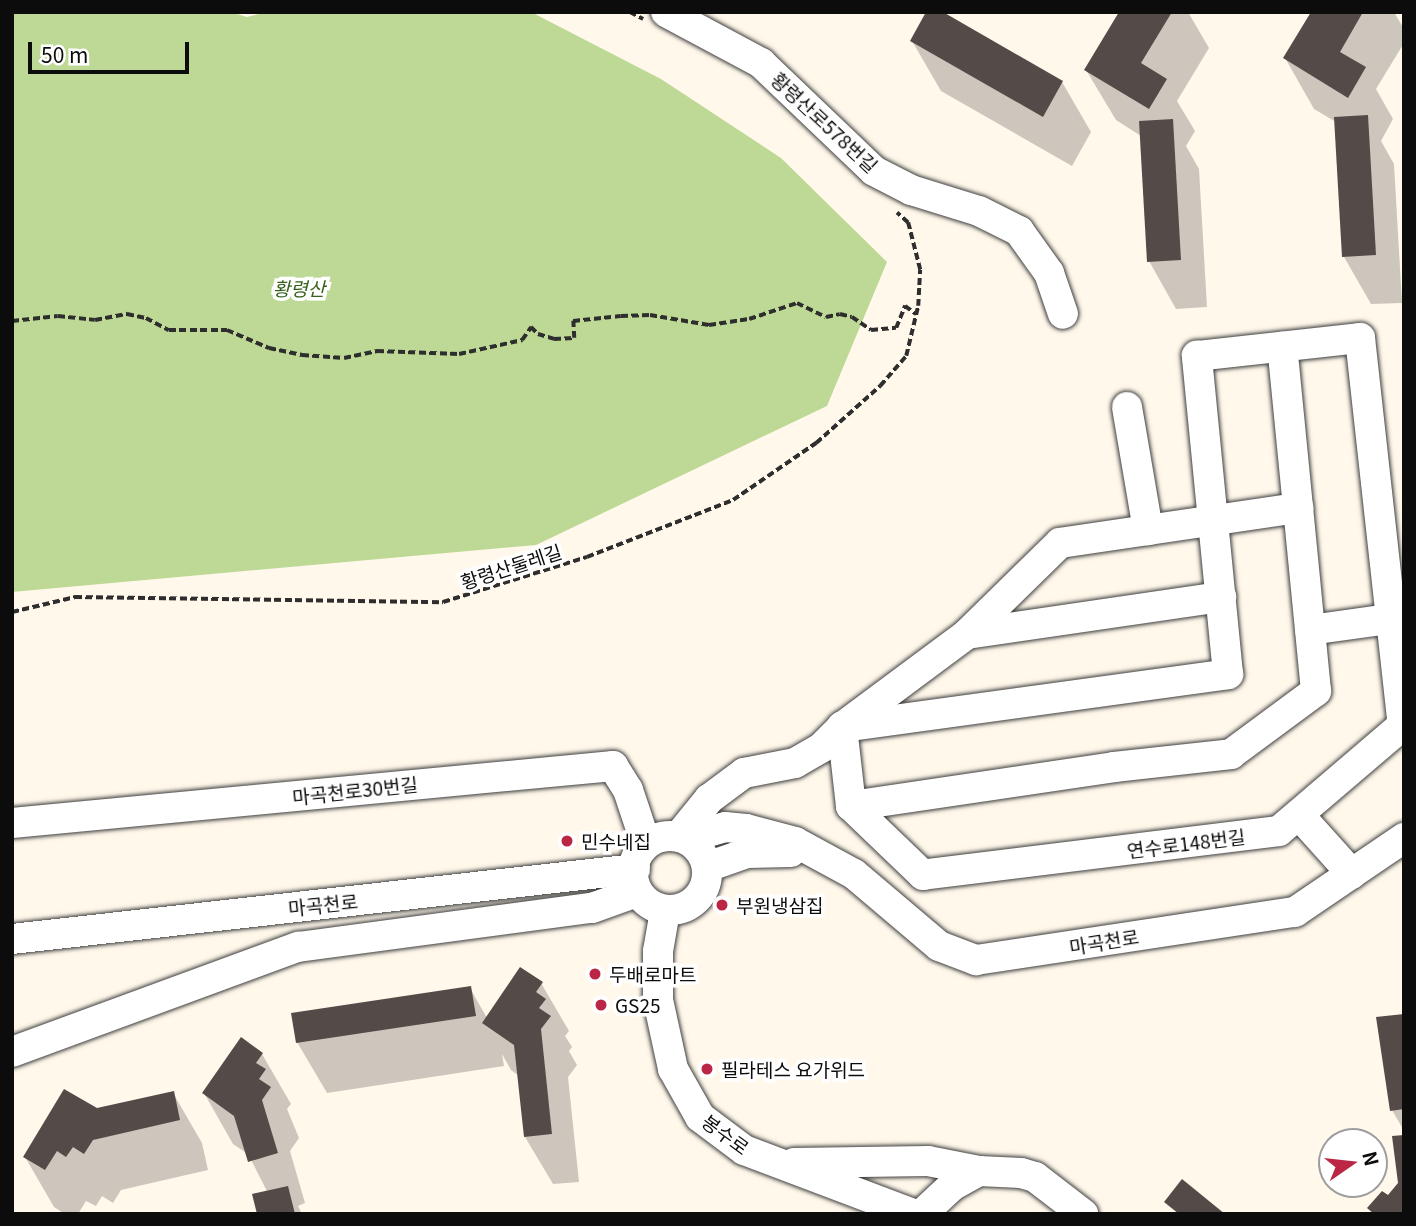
<!DOCTYPE html>
<html>
<head>
<meta charset="utf-8">
<style>
  body { margin:0 }
  #map { position:relative; width:1416px; height:1226px; overflow:hidden; background:#fff8eb; font-family:Georgia,"Noto Sans KR",serif }
  div>[style] { position:absolute }
  [style*='--x'] { left:calc(var(--x)*1px); top:calc(var(--y)*1px); width:calc(var(--w)*1px); rotate:calc(var(--a)*1deg) }
  .forest>* { inset:0; background:#bed995 }
  .shadow>* { inset:0; background:#0003 }
  .building>* { inset:0; background:#544b49 }
  .path>* { height:3.5px; margin-top:-1.75px; transform-origin:0; background:repeating-linear-gradient(90deg,#2e2e2e 0 7px,transparent 0 10.5px) }
  .roads { filter:drop-shadow(0 0 2px #3f3f3f) drop-shadow(0 0 2px #3f3f3f) }
  .minor>* { height:30px; margin:-15px; padding:0 15px; transform-origin:15px; border-radius:15px; background:#fff }
  .minor>.ring { margin:-15px; padding:0; box-sizing:content-box; background:none; border:30px solid #fff; border-radius:50% }
  .dots>* { width:19px; height:19px; translate:-50% -50%; box-sizing:border-box; border:4px solid #fff; border-radius:50% }
  span { translate:-50% -50%; white-space:nowrap; text-align:center; line-height:1.15; -webkit-text-stroke:7px #fff; paint-order:stroke }
  .street-label { font-size:19px; color:#0c0c0c }
  .park-label { font-size:19px; color:#36621e; font-style:italic }
  .poi-label { font-size:19px; color:#0c0c0c }
  .left { translate:0 -50%; text-align:left }
  .frame { position:absolute; inset:0; border:14px solid #0c0c0c; pointer-events:none }
  .north { position:absolute; left:1318px; top:1128px; width:70px; height:70px; box-sizing:border-box; background:#fff; border:2px solid #9e9e9e; border-radius:50%; rotate:76deg; font-size:19px; font-weight:700; line-height:28px; text-align:center; color:#0c0c0c }
  .north::after { content:''; display:block; margin:auto; width:24px; height:32px; background:#ba2643; clip-path:polygon(50% 0,100% 100%,50% 72%,0 100%) }
  .scale { position:absolute; left:28px; top:42px; width:161px; height:32px; box-sizing:border-box; border:4px solid #0c0c0c; border-top:0; padding-left:9px; font-size:21px; line-height:24px; white-space:nowrap; color:#0c0c0c; -webkit-text-stroke:5px #fff; paint-order:stroke }
</style>
</head>
<body>
<div id="map">
  <div class="forest">
    <div style="clip-path:polygon(12px 12px,230px 12px,247px 17px,266px 12px,531px 12px,661px 79px,781px 158px,887px 262px,827px 406px,536px 545px,12px 592px)"></div>
  </div>
  <div class="shadow">
    <div style="clip-path:polygon(1121px 12px,1188px 12px,1209px 48px,1177px 101px,1195px 131px,1186px 146px,1199px 169px,1207px 307px,1176px 309px,1149px 261px,1141px 136px,1116px 120px,1086px 70px)"></div>
    <div style="clip-path:polygon(1313px 12px,1394px 12px,1404px 29px,1404px 43px,1376px 89px,1393px 119px,1381px 141px,1394px 164px,1402px 303px,1371px 304px,1344px 257px,1336px 122px,1314px 109px,1285px 58px)"></div>
    <div style="clip-path:polygon(912px 41px,1062px 82px,1091px 132px,1072px 166px,941px 91px)"></div>
    <div style="clip-path:polygon(541px 983px,569px 1031px,565px 1036px,572px 1047px,569px 1051px,577px 1065px,568px 1077px,579px 1182px,553px 1184px,525px 1137px,519px 1076px,511px 1070px,502px 1054px,504px 1066px,327px 1093px,297px 1042px,470px 988px,487px 1018px)"></div>
    <div style="clip-path:polygon(1404px 1015px,1404px 1131px,1392px 1110px)"></div>
    <div style="clip-path:polygon(262px 1054px,291px 1104px,287px 1109px,299px 1138px,290px 1151px,305px 1203px,298px 1206px,302px 1214px,259px 1214px,268px 1193px,248px 1154px,233px 1144px,204px 1093px)"></div>
    <div style="clip-path:polygon(173px 1093px,202px 1143px,208px 1170px,121px 1190px,113px 1203px,102px 1196px,96px 1206px,86px 1201px,78px 1214px,65px 1214px,54px 1207px,25px 1157px,97px 1110px)"></div>
  </div>
  <div class="building">
    <div style="clip-path:polygon(926px 12px,943px 12px,1063px 81px,1043px 117px,910px 41px)"></div>
    <div style="clip-path:polygon(1119px 12px,1172px 12px,1141px 63px,1167px 79px,1149px 109px,1084px 70px)"></div>
    <div style="clip-path:polygon(1311px 12px,1363px 12px,1340px 52px,1366px 67px,1348px 98px,1283px 58px)"></div>
    <div style="clip-path:polygon(1368px 115px,1376px 255px,1342px 257px,1334px 117px)"></div>
    <div style="clip-path:polygon(1173px 119px,1181px 260px,1147px 262px,1139px 121px)"></div>
    <div style="clip-path:polygon(520px 967px,543px 982px,536px 992px,546px 999px,539px 1008px,551px 1016px,541px 1029px,552px 1134px,524px 1137px,514px 1045px,482px 1023px)"></div>
    <div style="clip-path:polygon(471px 986px,476px 1016px,296px 1043px,291px 1013px)"></div>
    <div style="clip-path:polygon(1404px 1014px,1404px 1109px,1390px 1111px,1376px 1017px)"></div>
    <div style="clip-path:polygon(241px 1037px,263px 1053px,256px 1063px,266px 1069px,259px 1079px,271px 1087px,262px 1100px,278px 1153px,248px 1162px,234px 1116px,202px 1093px)"></div>
    <div style="clip-path:polygon(64px 1089px,97px 1108px,174px 1091px,180px 1120px,93px 1140px,84px 1154px,73px 1147px,66px 1157px,57px 1151px,45px 1170px,23px 1157px)"></div>
    <div style="clip-path:polygon(1404px 1135px,1404px 1214px,1374px 1214px,1367px 1208px,1382px 1191px,1388px 1195px,1398px 1183px,1392px 1136px)"></div>
    <div style="clip-path:polygon(1182px 1179px,1225px 1214px,1179px 1214px,1164px 1202px)"></div>
    <div style="clip-path:polygon(288px 1186px,295px 1214px,257px 1214px,252px 1194px)"></div>
  </div>
  <div class="path">
    <div style="--x:630;--y:12;--w:15;--a:28"></div>
    <div style="--x:12;--y:321;--w:46;--a:-6.2"></div>
    <div style="--x:58;--y:316;--w:37;--a:6"></div>
    <div style="--x:95;--y:320;--w:33;--a:-11"></div>
    <div style="--x:127;--y:314;--w:19;--a:12"></div>
    <div style="--x:146;--y:318;--w:26;--a:28"></div>
    <div style="--x:169;--y:330;--w:58;--a:0"></div>
    <div style="--x:227;--y:330;--w:46;--a:23.2"></div>
    <div style="--x:269;--y:348;--w:34;--a:12"></div>
    <div style="--x:302;--y:355;--w:42;--a:4.1"></div>
    <div style="--x:344;--y:358;--w:34;--a:-12"></div>
    <div style="--x:377;--y:351;--w:82;--a:2.1"></div>
    <div style="--x:459;--y:354;--w:65;--a:-12.5"></div>
    <div style="--x:522;--y:340;--w:16;--a:-55"></div>
    <div style="--x:531;--y:327;--w:10;--a:45"></div>
    <div style="--x:538;--y:334;--w:17;--a:17"></div>
    <div style="--x:554;--y:339;--w:20;--a:-3"></div>
    <div style="--x:574;--y:338;--w:17;--a:-93"></div>
    <div style="--x:573;--y:321;--w:48;--a:-5.9"></div>
    <div style="--x:621;--y:316;--w:29;--a:-2"></div>
    <div style="--x:650;--y:315;--w:60;--a:9.6"></div>
    <div style="--x:709;--y:325;--w:40;--a:-8.5"></div>
    <div style="--x:749;--y:319;--w:51;--a:-18.4"></div>
    <div style="--x:797;--y:303;--w:32;--a:26"></div>
    <div style="--x:826;--y:317;--w:14;--a:-12"></div>
    <div style="--x:840;--y:314;--w:12;--a:14"></div>
    <div style="--x:852;--y:317;--w:23;--a:34"></div>
    <div style="--x:871;--y:330;--w:25;--a:-5"></div>
    <div style="--x:896;--y:328;--w:24;--a:-68"></div>
    <div style="--x:905;--y:306;--w:14;--a:36"></div>
    <div style="--x:12;--y:612;--w:65;--a:-13.4"></div>
    <div style="--x:75;--y:597;--w:368;--a:0.8"></div>
    <div style="--x:443;--y:602;--w:151;--a:-17.4"></div>
    <div style="--x:587;--y:557;--w:157;--a:-21.3"></div>
    <div style="--x:733;--y:500;--w:101;--a:-34.5"></div>
    <div style="--x:816;--y:443;--w:86;--a:-41.7"></div>
    <div style="--x:880;--y:386;--w:40;--a:-49"></div>
    <div style="--x:906;--y:356;--w:51;--a:-76.5"></div>
    <div style="--x:918;--y:306;--w:36;--a:-87"></div>
    <div style="--x:920;--y:270;--w:49;--a:-104.3"></div>
    <div style="--x:908;--y:223;--w:15;--a:-138"></div>
  </div>
  <div class="roads">
    <div class="minor">
      <div style="--x:666;--y:12;--w:108;--a:28.2"></div>
      <div style="--x:761;--y:63;--w:156;--a:43.7"></div>
      <div style="--x:874;--y:171;--w:42;--a:27.2"></div>
      <div style="--x:911;--y:190;--w:71;--a:17.2"></div>
      <div style="--x:979;--y:211;--w:45;--a:26.6"></div>
      <div style="--x:1019;--y:231;--w:52;--a:54.5"></div>
      <div style="--x:1049;--y:273;--w:43;--a:71.1"></div>
      <div style="--x:1360;--y:338;--w:389;--a:83.7"></div>
      <div style="--x:1403;--y:725;--w:163;--a:139.5"></div>
      <div style="--x:1279;--y:831;--w:359;--a:173"></div>
      <div style="--x:923;--y:875;--w:100;--a:-136.2"></div>
      <div style="--x:851;--y:806;--w:80;--a:-96.5"></div>
      <div style="--x:842;--y:727;--w:390;--a:-7.8"></div>
      <div style="--x:1228;--y:674;--w:320;--a:-95.6"></div>
      <div style="--x:1197;--y:356;--w:164;--a:-6.3"></div>
      <div style="--x:1127;--y:407;--w:125;--a:80.3"></div>
      <div style="--x:1310;--y:630;--w:95;--a:-7.9"></div>
      <div style="--x:967;--y:634;--w:257;--a:-8.3"></div>
      <div style="--x:851;--y:806;--w:266;--a:-8.4"></div>
      <div style="--x:1114;--y:767;--w:118;--a:-6.3"></div>
      <div style="--x:1231;--y:754;--w:106;--a:-36.5"></div>
      <div style="--x:1316;--y:691;--w:346;--a:-95.6"></div>
      <div style="--x:1299;--y:815;--w:79;--a:48.1"></div>
      <div style="--x:12;--y:823;--w:604;--a:-5.42"></div>
      <div style="--x:613;--y:766;--w:28;--a:58"></div>
      <div style="--x:628;--y:790;--w:57;--a:71.6"></div>
      <div style="--x:679;--y:836;--w:48;--a:-51"></div>
      <div style="--x:709;--y:799;--w:44;--a:-36.6"></div>
      <div style="--x:744;--y:773;--w:52;--a:-11.1"></div>
      <div style="--x:795;--y:763;--w:30;--a:-30"></div>
      <div style="--x:821;--y:748;--w:30;--a:-45"></div>
      <div style="--x:842;--y:727;--w:156;--a:-36.6"></div>
      <div style="--x:967;--y:634;--w:130;--a:-44.4"></div>
      <div style="--x:1060;--y:543;--w:241;--a:-8.4"></div>
      <div class="ring" style="left:633px;top:836px;width:44px;height:44px"></div>
      <div style="--x:690;--y:841;--w:13;--a:-32"></div>
      <div style="--x:701;--y:834;--w:25;--a:-16"></div>
      <div style="--x:725;--y:827;--w:21;--a:5"></div>
      <div style="--x:746;--y:829;--w:51;--a:14.9"></div>
      <div style="--x:795;--y:842;--w:67;--a:28.5"></div>
      <div style="--x:854;--y:874;--w:111;--a:40.3"></div>
      <div style="--x:939;--y:946;--w:40;--a:21"></div>
      <div style="--x:976;--y:960;--w:323;--a:-8.6"></div>
      <div style="--x:1295;--y:912;--w:132;--a:-34.2"></div>
      <div style="--x:707;--y:867;--w:42;--a:-19.3"></div>
      <div style="--x:747;--y:853;--w:44;--a:-1.3"></div>
      <div style="--x:665;--y:911;--w:41;--a:99.9"></div>
      <div style="--x:658;--y:951;--w:49;--a:90"></div>
      <div style="--x:658;--y:1000;--w:71;--a:77.7"></div>
      <div style="--x:673;--y:1069;--w:55;--a:60.6"></div>
      <div style="--x:700;--y:1117;--w:55;--a:36.9"></div>
      <div style="--x:744;--y:1150;--w:181;--a:20.7"></div>
      <div style="--x:12;--y:939;--w:627;--a:-6.41"></div>
      <div style="--x:12;--y:1052;--w:305;--a:-20.2"></div>
      <div style="--x:298;--y:947;--w:297;--a:-7.6"></div>
      <div style="--x:592;--y:908;--w:48;--a:-19.6"></div>
      <div style="--x:794;--y:1163;--w:134;--a:-0.9"></div>
      <div style="--x:928;--y:1161;--w:52;--a:11.1"></div>
      <div style="--x:922;--y:1214;--w:41;--a:-43"></div>
      <div style="--x:952;--y:1186;--w:31;--a:-29"></div>
      <div style="--x:979;--y:1171;--w:42;--a:2.7"></div>
      <div style="--x:1021;--y:1173;--w:15;--a:16"></div>
      <div style="--x:1035;--y:1177;--w:61;--a:37.6"></div>
    </div>
  </div>
  <div class="dots">
    <div style="left:567px;top:841px;background:#ba2643"></div>
    <div style="left:722px;top:905px;background:#ba2643"></div>
    <div style="left:595px;top:974px;background:#ba2643"></div>
    <div style="left:601px;top:1005px;background:#ba2643"></div>
    <div style="left:707px;top:1069px;background:#ba2643"></div>
  </div>
  <div class="street-label">
    <span style="left:825px;top:122px;rotate:43deg">황령산로578번길</span>
    <span style="left:511px;top:566px;rotate:-18deg">황령산둘레길</span>
    <span style="left:355px;top:790px;rotate:-6deg">마곡천로30번길</span>
    <span style="left:1186px;top:843px;rotate:-7deg">연수로148번길</span>
    <span style="left:323px;top:904px;rotate:-6deg">마곡천로</span>
    <span style="left:1104px;top:941px;rotate:-9deg">마곡천로</span>
    <span style="left:726px;top:1134px;rotate:36deg">봉수로</span>
  </div>
  <div class="park-label">
    <span style="left:299px;top:288px">황령산</span>
  </div>
  <div class="poi-label">
    <span class="left" style="left:581px;top:841px">민수네집</span>
    <span class="left" style="left:736px;top:905px">부원냉삼집</span>
    <span class="left" style="left:609px;top:974px">두배로마트</span>
    <span class="left" style="left:615px;top:1005px">GS25</span>
    <span class="left" style="left:721px;top:1069px">필라테스 요가위드</span>
  </div>
  <div class="frame"></div>
  <div class="north">N</div>
  <div class="scale">50 m</div>
</div>
</body>
</html>
